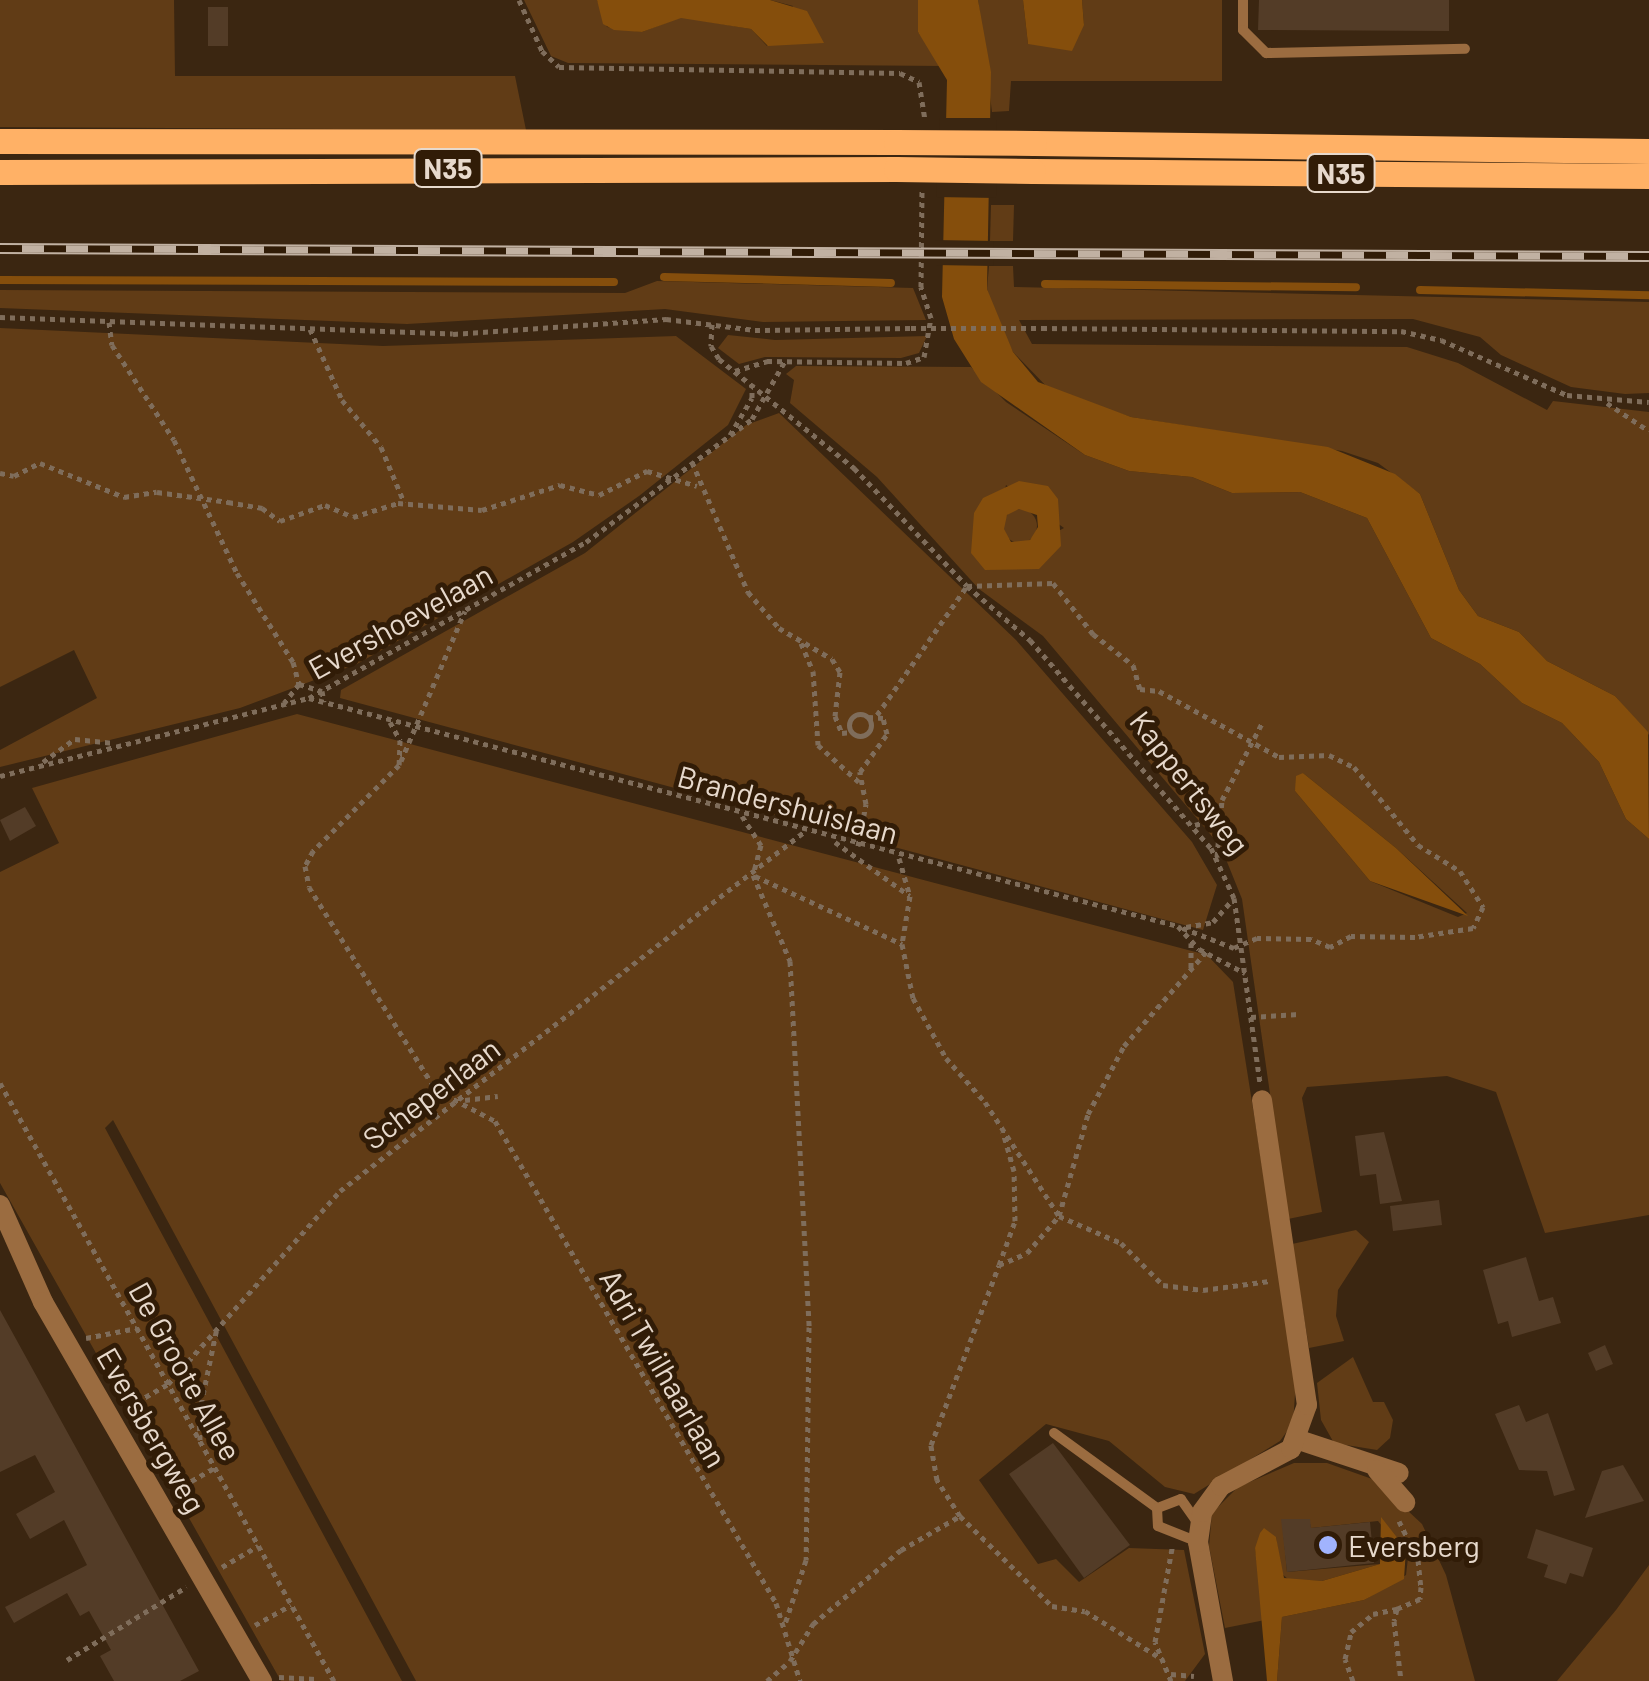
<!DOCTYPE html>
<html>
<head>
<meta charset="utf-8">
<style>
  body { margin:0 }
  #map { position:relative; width:1649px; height:1681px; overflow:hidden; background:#3b2611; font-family:Barlow,sans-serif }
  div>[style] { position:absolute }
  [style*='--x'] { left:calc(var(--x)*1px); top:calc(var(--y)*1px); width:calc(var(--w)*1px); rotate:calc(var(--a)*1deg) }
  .green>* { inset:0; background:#613c16 }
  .round { border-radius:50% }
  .water>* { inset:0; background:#854e0c }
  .pier>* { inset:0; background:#3b2611 }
  .stream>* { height:8px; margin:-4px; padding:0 4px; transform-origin:4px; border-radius:4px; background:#854e0c }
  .building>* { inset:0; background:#533c27 }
  .path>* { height:5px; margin-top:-2.5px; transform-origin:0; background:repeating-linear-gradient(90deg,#7f6d5b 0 5px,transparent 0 10px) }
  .path>.ring { margin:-2.5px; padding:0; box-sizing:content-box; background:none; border:5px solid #7f6d5b; border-radius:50% }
  .lane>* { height:10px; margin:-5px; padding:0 5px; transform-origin:5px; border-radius:5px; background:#9b6c40 }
  .street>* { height:20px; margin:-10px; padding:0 10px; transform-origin:10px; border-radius:10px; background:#9b6c40 }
  .primary>* { height:25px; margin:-12.5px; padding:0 12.5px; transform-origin:12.5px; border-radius:12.5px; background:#ffb166 }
  .rail>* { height:11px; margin-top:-5.5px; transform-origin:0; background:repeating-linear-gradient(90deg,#311c07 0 22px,#c1b1a2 0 44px); box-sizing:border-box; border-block:2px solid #c1b1a2 }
  .path-bridge>* { height:5px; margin-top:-2.5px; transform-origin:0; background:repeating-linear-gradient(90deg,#7f6d5b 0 5px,transparent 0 10px) }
  .primary-bridge>* { height:25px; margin:-12.5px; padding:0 12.5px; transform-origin:12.5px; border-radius:12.5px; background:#ffb166 }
  .dots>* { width:28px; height:28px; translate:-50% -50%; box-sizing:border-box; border:5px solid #311c07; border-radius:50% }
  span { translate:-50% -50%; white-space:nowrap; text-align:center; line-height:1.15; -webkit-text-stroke:10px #311c07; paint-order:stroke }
  .shield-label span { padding:2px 8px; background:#311c07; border:2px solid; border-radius:8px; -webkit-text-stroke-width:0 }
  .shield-label { font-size:28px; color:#e7d9cc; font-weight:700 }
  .street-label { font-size:30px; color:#e7d9cc }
  .poi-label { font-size:30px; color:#e7d9cc }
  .left { translate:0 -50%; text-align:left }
</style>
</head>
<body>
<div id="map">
  <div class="green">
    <div style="clip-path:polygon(0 0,174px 0,175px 76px,515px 76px,526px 130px,0 127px)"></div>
    <div style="clip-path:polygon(524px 0,597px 0,607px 27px,642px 32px,681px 17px,751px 29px,767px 46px,793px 6px,770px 0,918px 0,918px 32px,944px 66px,568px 63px,551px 56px)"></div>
    <div style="clip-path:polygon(978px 0,1023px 0,1028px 44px,1084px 25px,1082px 0,1222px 0,1222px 81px,1011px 81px,1009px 111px,992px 112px)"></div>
    <div style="clip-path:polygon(991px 205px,1014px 205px,1013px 241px,990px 241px)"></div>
    <div style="clip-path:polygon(989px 266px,1013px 266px,1014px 287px,1649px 302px,1649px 393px,1625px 394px,1571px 387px,1501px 355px,1480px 337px,1413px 319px,1019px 320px,1032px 344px,1407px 347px,1458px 363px,1547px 410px,1553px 401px,1649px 412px,1649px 735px,1615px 696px,1547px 661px,1519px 632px,1478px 616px,1459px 590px,1420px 494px,1378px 463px,1342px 451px,1131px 417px,1051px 391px,1013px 352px,996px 321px,987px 289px)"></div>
    <div style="clip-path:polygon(657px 281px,913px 288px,926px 320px,763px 322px,665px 309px,407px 324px,0 308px,0 290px,625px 293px)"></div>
    <div style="clip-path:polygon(0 328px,383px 346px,676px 336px,746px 389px,728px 425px,639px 496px,573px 542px,357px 664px,240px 708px,0 767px,0 750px,97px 698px,74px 650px,0 687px)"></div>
    <div style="clip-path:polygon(728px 335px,775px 340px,927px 336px,919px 353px,901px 358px,765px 357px,739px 364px,718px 348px)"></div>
    <div style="clip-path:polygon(evenodd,796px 366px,971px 367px,1006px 402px,1085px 455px,1129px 471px,1192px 477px,1232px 493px,1300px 492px,1367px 518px,1431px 638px,1480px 664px,1522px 703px,1562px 723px,1599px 762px,1626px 819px,1649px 839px,1649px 1215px,1545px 1233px,1496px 1092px,1447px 1076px,1307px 1087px,1302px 1098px,1322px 1212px,1288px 1219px,1242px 899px,1221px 847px,1043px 636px,979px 589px,877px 477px,790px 403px,794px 380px,786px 374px,796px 366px,1006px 485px,1064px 528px,986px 570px,1006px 485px,796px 366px,1303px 773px,1396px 848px,1467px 913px,1458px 917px,1370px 881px,1295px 791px,1303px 773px)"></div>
    <div style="clip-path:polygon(779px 413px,1016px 640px,1192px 842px,1217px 885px,1203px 930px,340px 698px,341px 690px,585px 553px,746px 425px)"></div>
    <div class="round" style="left:1003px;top:509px;width:34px;height:34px"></div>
    <div style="clip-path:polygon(297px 714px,1207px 955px,1233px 982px,1296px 1380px,1293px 1423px,1280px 1441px,1194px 1494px,1165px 1487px,1109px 1441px,1046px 1424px,979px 1480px,1038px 1564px,1056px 1559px,1079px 1582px,1129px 1548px,1184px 1550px,1205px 1654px,1185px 1681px,416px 1681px,113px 1120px,105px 1128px,402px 1681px,281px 1681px,0 1183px,0 872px,59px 843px,32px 788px)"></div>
    <div style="clip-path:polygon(1356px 1230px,1369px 1242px,1338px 1290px,1336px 1316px,1344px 1341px,1309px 1348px,1292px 1244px)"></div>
    <div style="clip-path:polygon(1353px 1357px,1373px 1402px,1384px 1402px,1393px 1420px,1390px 1438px,1377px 1450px,1334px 1443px,1321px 1420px,1317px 1383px)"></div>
    <div style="clip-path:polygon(1294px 1463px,1327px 1463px,1375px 1480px,1422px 1524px,1446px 1575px,1475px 1681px,1277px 1681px,1282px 1617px,1364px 1600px,1406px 1575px,1408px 1558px,1378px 1521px,1311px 1528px,1309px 1519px,1282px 1519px,1287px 1572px,1380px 1564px,1322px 1581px,1289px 1580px,1281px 1573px,1276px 1537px,1255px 1548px,1265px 1620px,1225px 1628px,1209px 1546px,1212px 1513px,1238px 1487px)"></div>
    <div style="clip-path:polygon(1649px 1565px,1649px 1681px,1557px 1681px,1616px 1610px)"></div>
  </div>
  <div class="water">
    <div style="clip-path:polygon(597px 0,770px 0,807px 11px,824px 43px,768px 46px,751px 29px,681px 18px,642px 32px,614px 30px,603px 24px)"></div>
    <div style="clip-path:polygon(918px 0,978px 0,991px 72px,987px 289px,1013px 352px,1038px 382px,1131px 417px,1328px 447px,1395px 474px,1420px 494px,1459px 590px,1478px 616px,1519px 632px,1547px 661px,1615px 696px,1648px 732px,1649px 839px,1626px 819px,1599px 762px,1562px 723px,1522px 703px,1480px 664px,1431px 638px,1367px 518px,1300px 492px,1232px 493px,1192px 477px,1129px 471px,1085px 455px,981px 382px,954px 339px,942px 297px,947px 80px,918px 32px)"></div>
    <div style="clip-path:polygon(1023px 0,1082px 0,1084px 25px,1072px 51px,1028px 44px)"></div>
    <div style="clip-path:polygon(evenodd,1019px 481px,1048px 486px,1058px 499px,1061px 546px,1039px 569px,985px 570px,971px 553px,974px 513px,983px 498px,1019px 481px,1019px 509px,1037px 515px,1038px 527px,1030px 540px,1011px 542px,1004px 529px,1007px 515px,1019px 509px)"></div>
    <div style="clip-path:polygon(1303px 773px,1396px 848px,1468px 916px,1370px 881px,1295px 791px,1296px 776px)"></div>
    <div style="clip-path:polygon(1381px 1517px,1406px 1549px,1404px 1579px,1364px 1600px,1282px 1617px,1277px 1681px,1267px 1681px,1255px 1548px,1260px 1533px,1264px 1528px,1276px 1537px,1284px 1578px,1322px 1581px,1380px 1564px)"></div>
  </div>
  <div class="pier">
    <div style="clip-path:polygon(940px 118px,997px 118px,996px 198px,936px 197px)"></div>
    <div style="clip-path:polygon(935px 240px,994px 241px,993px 266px,935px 265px)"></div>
  </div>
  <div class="stream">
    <div style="--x:664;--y:277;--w:227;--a:1.5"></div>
    <div style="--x:0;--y:280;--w:614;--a:0.19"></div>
    <div style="--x:1045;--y:284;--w:311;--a:0.6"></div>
    <div style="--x:1420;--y:290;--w:229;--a:1.3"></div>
  </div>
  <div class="building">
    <div style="clip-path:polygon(1259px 0,1449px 0,1449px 31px,1258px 30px)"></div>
    <div style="clip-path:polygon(208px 7px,228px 7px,228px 46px,208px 46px)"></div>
    <div style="clip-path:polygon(25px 807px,36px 826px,10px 841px,0 820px)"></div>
    <div style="clip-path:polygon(1384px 1132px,1402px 1201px,1380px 1204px,1376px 1174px,1360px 1176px,1355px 1136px)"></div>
    <div style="clip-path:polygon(1439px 1200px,1442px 1225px,1393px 1231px,1390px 1206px)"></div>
    <div style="clip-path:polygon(1526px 1257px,1539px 1301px,1553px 1297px,1561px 1323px,1512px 1337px,1508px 1321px,1498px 1324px,1483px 1270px)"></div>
    <div style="clip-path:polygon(0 1310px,199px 1671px,180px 1681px,114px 1681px,100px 1656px,111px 1650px,89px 1611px,80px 1616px,67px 1593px,14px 1623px,5px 1607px,87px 1565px,64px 1520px,30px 1539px,16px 1514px,55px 1492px,35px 1455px,0 1472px)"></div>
    <div style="clip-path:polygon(1605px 1345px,1613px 1364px,1596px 1371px,1588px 1353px)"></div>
    <div style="clip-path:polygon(1519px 1405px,1526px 1422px,1548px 1413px,1575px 1490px,1554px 1496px,1547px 1471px,1519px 1470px,1495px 1414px)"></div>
    <div style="clip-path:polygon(1053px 1443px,1130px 1545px,1084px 1578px,1009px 1474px)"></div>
    <div style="clip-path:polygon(1623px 1465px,1644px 1501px,1585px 1518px,1602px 1471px)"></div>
    <div style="clip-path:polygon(1281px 1519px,1310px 1519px,1311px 1528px,1370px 1522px,1374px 1563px,1287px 1572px)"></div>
    <div style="clip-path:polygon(1536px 1529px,1593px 1548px,1583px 1577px,1570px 1573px,1566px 1584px,1544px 1577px,1548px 1565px,1527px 1558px)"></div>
  </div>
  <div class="path">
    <div style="--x:519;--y:0;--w:56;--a:65.7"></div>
    <div style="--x:542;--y:51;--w:23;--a:43"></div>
    <div style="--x:559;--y:67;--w:341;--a:1"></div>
    <div style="--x:900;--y:73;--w:21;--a:25"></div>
    <div style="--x:919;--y:82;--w:38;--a:81"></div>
    <div style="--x:0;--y:317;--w:453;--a:2.1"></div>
    <div style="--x:453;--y:334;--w:214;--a:-4"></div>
    <div style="--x:666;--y:319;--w:90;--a:7"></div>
    <div style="--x:755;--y:330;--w:156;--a:-0.7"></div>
    <div style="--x:109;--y:322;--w:23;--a:83"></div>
    <div style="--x:112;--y:345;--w:113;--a:56.9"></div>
    <div style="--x:174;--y:440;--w:147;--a:64.7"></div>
    <div style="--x:237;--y:573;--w:105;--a:57.8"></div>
    <div style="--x:293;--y:662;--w:23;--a:75"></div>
    <div style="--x:299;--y:684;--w:24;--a:128"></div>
    <div style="--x:712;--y:324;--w:22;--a:93"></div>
    <div style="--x:711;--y:346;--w:15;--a:58"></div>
    <div style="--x:719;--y:359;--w:174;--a:38.9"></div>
    <div style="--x:854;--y:468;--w:163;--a:46.2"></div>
    <div style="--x:967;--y:586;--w:83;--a:40.6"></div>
    <div style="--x:1030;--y:640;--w:276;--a:49"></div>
    <div style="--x:1211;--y:848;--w:55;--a:65.3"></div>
    <div style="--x:1234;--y:898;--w:186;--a:82"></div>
    <div style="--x:1042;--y:328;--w:359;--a:0.5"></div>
    <div style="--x:1401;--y:331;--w:41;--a:12.7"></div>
    <div style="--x:1441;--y:340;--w:137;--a:23.6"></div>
    <div style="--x:1567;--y:395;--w:82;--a:4.9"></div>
    <div style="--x:310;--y:329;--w:78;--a:65.7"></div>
    <div style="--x:342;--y:400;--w:61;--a:50.3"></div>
    <div style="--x:381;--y:447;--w:60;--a:67.3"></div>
    <div style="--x:735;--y:371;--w:34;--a:-17"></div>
    <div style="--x:767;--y:361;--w:139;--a:0.8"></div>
    <div style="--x:906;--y:363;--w:19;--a:-18"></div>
    <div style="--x:924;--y:357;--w:40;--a:-80"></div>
    <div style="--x:931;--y:318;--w:33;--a:-108"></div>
    <div style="--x:921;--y:287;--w:96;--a:-89.4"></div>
    <div style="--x:1607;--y:403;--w:50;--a:33.7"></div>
    <div style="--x:730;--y:435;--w:43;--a:-59.3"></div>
    <div style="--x:752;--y:398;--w:14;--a:-90"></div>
    <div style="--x:692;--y:462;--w:142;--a:66.7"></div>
    <div style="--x:748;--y:592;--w:48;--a:49.3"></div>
    <div style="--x:779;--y:628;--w:61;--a:30.3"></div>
    <div style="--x:832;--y:659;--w:15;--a:58"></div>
    <div style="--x:840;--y:672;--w:44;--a:96.5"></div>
    <div style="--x:835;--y:716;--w:18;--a:68"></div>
    <div style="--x:842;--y:733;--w:9;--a:-6"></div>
    <div style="--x:0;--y:473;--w:14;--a:12"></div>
    <div style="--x:14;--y:476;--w:29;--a:-27"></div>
    <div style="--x:40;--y:463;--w:91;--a:22"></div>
    <div style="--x:124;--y:497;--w:33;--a:-9"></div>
    <div style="--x:157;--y:492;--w:72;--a:8"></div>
    <div style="--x:228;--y:502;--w:35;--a:10"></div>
    <div style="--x:262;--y:508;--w:22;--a:36"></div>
    <div style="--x:280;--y:521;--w:48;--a:-19.6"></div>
    <div style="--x:325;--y:505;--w:30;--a:23"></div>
    <div style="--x:353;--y:517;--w:47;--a:-17.3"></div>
    <div style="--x:398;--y:503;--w:84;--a:4.8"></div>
    <div style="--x:482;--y:510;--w:82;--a:-17.8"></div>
    <div style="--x:560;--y:485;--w:40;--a:14.4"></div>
    <div style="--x:599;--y:495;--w:54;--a:-26.6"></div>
    <div style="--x:647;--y:471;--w:52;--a:16.7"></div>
    <div style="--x:801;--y:643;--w:30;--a:67"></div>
    <div style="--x:813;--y:671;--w:74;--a:86.1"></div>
    <div style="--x:818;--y:745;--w:55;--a:42.1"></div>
    <div style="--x:299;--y:684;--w:24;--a:17"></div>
    <div style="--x:322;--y:691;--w:11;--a:80"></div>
    <div style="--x:309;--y:698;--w:898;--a:14.7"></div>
    <div style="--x:1178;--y:926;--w:31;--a:48"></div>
    <div style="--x:1199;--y:949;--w:52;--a:27.6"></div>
    <div class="ring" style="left:849px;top:714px;width:17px;height:17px"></div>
    <div style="--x:877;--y:715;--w:157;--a:-55.1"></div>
    <div style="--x:967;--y:586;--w:86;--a:-2"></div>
    <div style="--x:1053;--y:583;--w:65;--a:51.9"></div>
    <div style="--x:1093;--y:634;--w:51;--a:37.8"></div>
    <div style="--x:1133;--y:665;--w:25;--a:74"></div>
    <div style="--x:1140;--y:689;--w:19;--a:6"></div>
    <div style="--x:1159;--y:691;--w:137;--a:28.8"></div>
    <div style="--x:1279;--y:757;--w:50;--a:-2.3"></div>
    <div style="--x:1329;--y:755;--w:28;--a:26"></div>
    <div style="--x:1354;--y:767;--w:101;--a:50.6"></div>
    <div style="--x:1418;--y:845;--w:49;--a:31.8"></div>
    <div style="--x:1460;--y:871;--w:43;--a:57.4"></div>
    <div style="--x:1483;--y:907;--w:23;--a:115"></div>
    <div style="--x:1473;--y:928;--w:59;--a:171.2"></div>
    <div style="--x:1415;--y:937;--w:64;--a:-179.1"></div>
    <div style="--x:1351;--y:936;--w:24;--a:152"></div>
    <div style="--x:1330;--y:947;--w:21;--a:-157"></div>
    <div style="--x:1311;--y:939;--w:54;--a:-178.9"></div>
    <div style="--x:1257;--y:938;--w:25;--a:157"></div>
    <div style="--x:1234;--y:948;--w:60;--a:-158.6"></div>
    <div style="--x:390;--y:722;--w:21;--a:61"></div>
    <div style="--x:400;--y:740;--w:25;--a:92"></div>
    <div style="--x:399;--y:765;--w:122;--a:135"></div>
    <div style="--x:313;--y:851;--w:17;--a:118"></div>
    <div style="--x:305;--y:866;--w:21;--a:79"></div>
    <div style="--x:309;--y:887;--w:239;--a:58"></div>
    <div style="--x:436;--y:1090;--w:67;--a:27.7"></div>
    <div style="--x:495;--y:1121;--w:558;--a:59.76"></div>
    <div style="--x:776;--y:1603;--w:82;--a:72.9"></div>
    <div style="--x:401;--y:761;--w:163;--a:-66.9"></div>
    <div style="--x:43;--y:762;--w:39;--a:-36"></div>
    <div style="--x:75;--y:739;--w:39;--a:6"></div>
    <div style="--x:0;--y:776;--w:319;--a:-14.2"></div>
    <div style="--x:309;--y:698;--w:318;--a:-29.4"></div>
    <div style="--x:586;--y:542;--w:207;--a:-36.5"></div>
    <div style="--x:752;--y:419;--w:67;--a:-60.4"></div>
    <div style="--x:742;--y:816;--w:35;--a:57"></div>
    <div style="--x:761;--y:845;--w:28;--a:105"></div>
    <div style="--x:1195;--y:825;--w:22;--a:-16"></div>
    <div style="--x:835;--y:842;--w:92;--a:35.8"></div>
    <div style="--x:858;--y:846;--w:43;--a:-79.2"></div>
    <div style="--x:866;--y:804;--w:33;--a:-101"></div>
    <div style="--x:860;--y:772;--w:47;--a:-54.6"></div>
    <div style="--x:887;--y:734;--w:16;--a:-104"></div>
    <div style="--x:883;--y:718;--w:14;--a:-176"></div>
    <div style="--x:1217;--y:857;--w:57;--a:-85"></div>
    <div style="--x:1222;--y:800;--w:87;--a:-62.5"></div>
    <div style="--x:899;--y:858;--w:40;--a:74"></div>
    <div style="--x:910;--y:896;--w:49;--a:99.5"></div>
    <div style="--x:902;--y:944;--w:55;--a:78.5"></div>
    <div style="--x:913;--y:998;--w:68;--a:61.2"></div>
    <div style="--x:946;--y:1058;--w:59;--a:48.4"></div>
    <div style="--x:985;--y:1102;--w:136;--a:57"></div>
    <div style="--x:1059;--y:1216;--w:68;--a:23.5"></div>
    <div style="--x:1121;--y:1243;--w:59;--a:45"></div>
    <div style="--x:1163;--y:1285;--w:40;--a:7.1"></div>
    <div style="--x:1203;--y:1290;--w:67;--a:-7.8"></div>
    <div style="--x:753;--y:875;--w:94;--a:66.7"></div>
    <div style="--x:790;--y:961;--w:366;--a:87"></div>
    <div style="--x:809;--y:1327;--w:233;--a:90.7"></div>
    <div style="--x:806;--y:1560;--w:67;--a:108.2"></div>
    <div style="--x:755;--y:876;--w:162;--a:24.8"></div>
    <div style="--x:1186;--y:927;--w:27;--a:-10"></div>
    <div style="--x:1213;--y:922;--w:32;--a:-49"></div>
    <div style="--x:1191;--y:943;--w:28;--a:90"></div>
    <div style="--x:1251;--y:1017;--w:48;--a:-3.6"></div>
    <div style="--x:0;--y:1083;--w:685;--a:60.82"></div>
    <div style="--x:465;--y:1100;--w:33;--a:-7"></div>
    <div style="--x:999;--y:1265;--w:47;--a:-70"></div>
    <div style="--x:1015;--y:1221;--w:50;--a:-91.1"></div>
    <div style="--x:1014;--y:1171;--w:41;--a:-105.8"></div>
    <div style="--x:86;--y:1338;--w:52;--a:-11.1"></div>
    <div style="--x:128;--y:1407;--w:46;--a:-29.9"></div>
    <div style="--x:168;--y:1384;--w:259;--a:-48.3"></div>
    <div style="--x:340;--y:1191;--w:587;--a:-37.73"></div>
    <div style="--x:200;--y:1440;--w:26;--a:-92"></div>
    <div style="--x:199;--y:1414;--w:88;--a:-78.2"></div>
    <div style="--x:174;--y:1491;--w:46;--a:-29.9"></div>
    <div style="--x:960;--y:1516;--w:43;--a:-122.6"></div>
    <div style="--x:937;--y:1480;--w:36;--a:-100"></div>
    <div style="--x:931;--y:1445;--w:192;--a:-69.3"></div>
    <div style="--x:999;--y:1265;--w:30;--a:-23"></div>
    <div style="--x:1027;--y:1253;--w:49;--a:-49.1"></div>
    <div style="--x:1059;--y:1216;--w:106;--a:-74.1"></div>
    <div style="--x:1088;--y:1114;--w:77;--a:-62.1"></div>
    <div style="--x:1124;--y:1046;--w:125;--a:-48.9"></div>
    <div style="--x:1399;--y:1521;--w:43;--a:64"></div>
    <div style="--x:1418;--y:1560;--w:27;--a:84"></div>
    <div style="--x:1421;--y:1587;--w:12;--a:95"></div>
    <div style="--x:1420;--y:1599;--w:25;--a:157"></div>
    <div style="--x:1397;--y:1609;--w:12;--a:104"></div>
    <div style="--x:1394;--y:1621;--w:60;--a:83.3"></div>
    <div style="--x:222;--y:1567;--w:42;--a:-30.3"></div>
    <div style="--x:255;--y:1625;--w:41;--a:-29.1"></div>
    <div style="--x:67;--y:1660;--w:140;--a:-31.5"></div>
    <div style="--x:1171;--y:1674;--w:23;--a:5"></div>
    <div style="--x:279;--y:1677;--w:37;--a:3"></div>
    <div style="--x:767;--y:1681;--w:30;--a:-41"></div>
    <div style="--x:790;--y:1661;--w:44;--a:-58.1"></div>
    <div style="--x:813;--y:1624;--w:115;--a:-40.1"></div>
    <div style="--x:901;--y:1550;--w:68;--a:-30"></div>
    <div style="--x:960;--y:1516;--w:129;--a:44.4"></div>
    <div style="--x:1052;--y:1606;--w:33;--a:9"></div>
    <div style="--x:1085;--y:1611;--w:91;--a:31.9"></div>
    <div style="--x:1171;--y:1681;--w:42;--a:-112.3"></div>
    <div style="--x:1155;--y:1642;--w:96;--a:-79.7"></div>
    <div style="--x:1353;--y:1681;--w:23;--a:-110"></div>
    <div style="--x:1345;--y:1659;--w:28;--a:-77"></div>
    <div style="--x:1351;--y:1632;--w:28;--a:-39"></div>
    <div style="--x:1373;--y:1614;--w:25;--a:-12"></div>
  </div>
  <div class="lane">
    <div style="--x:1243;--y:0;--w:30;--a:90"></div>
    <div style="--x:1243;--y:30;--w:33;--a:45"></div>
    <div style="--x:1266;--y:53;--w:199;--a:-1.2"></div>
    <div style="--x:1054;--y:1433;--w:127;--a:36.1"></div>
    <div style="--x:1197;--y:1522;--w:28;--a:-125"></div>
    <div style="--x:1181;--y:1499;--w:26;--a:159"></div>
    <div style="--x:1157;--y:1508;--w:18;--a:87"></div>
    <div style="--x:1158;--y:1526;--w:43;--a:21.8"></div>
  </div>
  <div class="street">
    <div style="--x:0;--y:1205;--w:106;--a:66.1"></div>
    <div style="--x:43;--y:1302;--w:438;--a:60"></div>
    <div style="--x:1299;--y:1440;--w:105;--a:18.3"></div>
    <div style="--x:1377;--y:1470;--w:43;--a:48.8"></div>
    <div style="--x:1223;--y:1681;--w:141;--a:-100.2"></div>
    <div style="--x:1198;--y:1542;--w:30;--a:-82"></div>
    <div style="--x:1202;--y:1512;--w:32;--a:-54"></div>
    <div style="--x:1221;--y:1486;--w:79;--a:-27.9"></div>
    <div style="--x:1291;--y:1449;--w:47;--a:-70"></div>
    <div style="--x:1307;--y:1405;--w:308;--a:-98.4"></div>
  </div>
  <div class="primary">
    <div style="--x:0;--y:141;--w:896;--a:0.06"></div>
    <div style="--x:1034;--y:143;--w:615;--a:0.75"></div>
    <div style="--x:1033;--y:171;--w:616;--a:0.47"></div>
    <div style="--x:0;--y:172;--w:896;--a:-0.19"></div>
  </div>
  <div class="rail">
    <div style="--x:0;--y:248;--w:1649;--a:0.28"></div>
  </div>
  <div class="path-bridge">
    <div style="--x:911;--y:328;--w:131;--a:0"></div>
  </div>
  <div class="primary-bridge">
    <div style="--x:896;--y:142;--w:138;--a:0.4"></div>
    <div style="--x:896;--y:169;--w:137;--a:0.8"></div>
  </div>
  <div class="dots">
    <div style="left:1328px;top:1545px;background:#a1b3fd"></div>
  </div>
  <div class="shield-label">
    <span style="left:448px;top:168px">N35</span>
    <span style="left:1341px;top:173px">N35</span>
  </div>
  <div class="street-label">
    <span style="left:400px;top:621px;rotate:-29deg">Evershoevelaan</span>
    <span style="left:1190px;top:782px;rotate:52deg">Kappertsweg</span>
    <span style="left:788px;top:804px;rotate:15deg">Brandershuislaan</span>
    <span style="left:431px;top:1093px;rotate:-37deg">Scheperlaan</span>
    <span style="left:664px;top:1368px;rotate:60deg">Adri Twilhaarlaan</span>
    <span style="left:186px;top:1371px;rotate:61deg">De Groote Allee</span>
    <span style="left:152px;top:1430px;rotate:60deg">Eversbergweg</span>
  </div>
  <div class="poi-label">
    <span class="left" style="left:1348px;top:1545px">Eversberg</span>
  </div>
</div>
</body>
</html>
